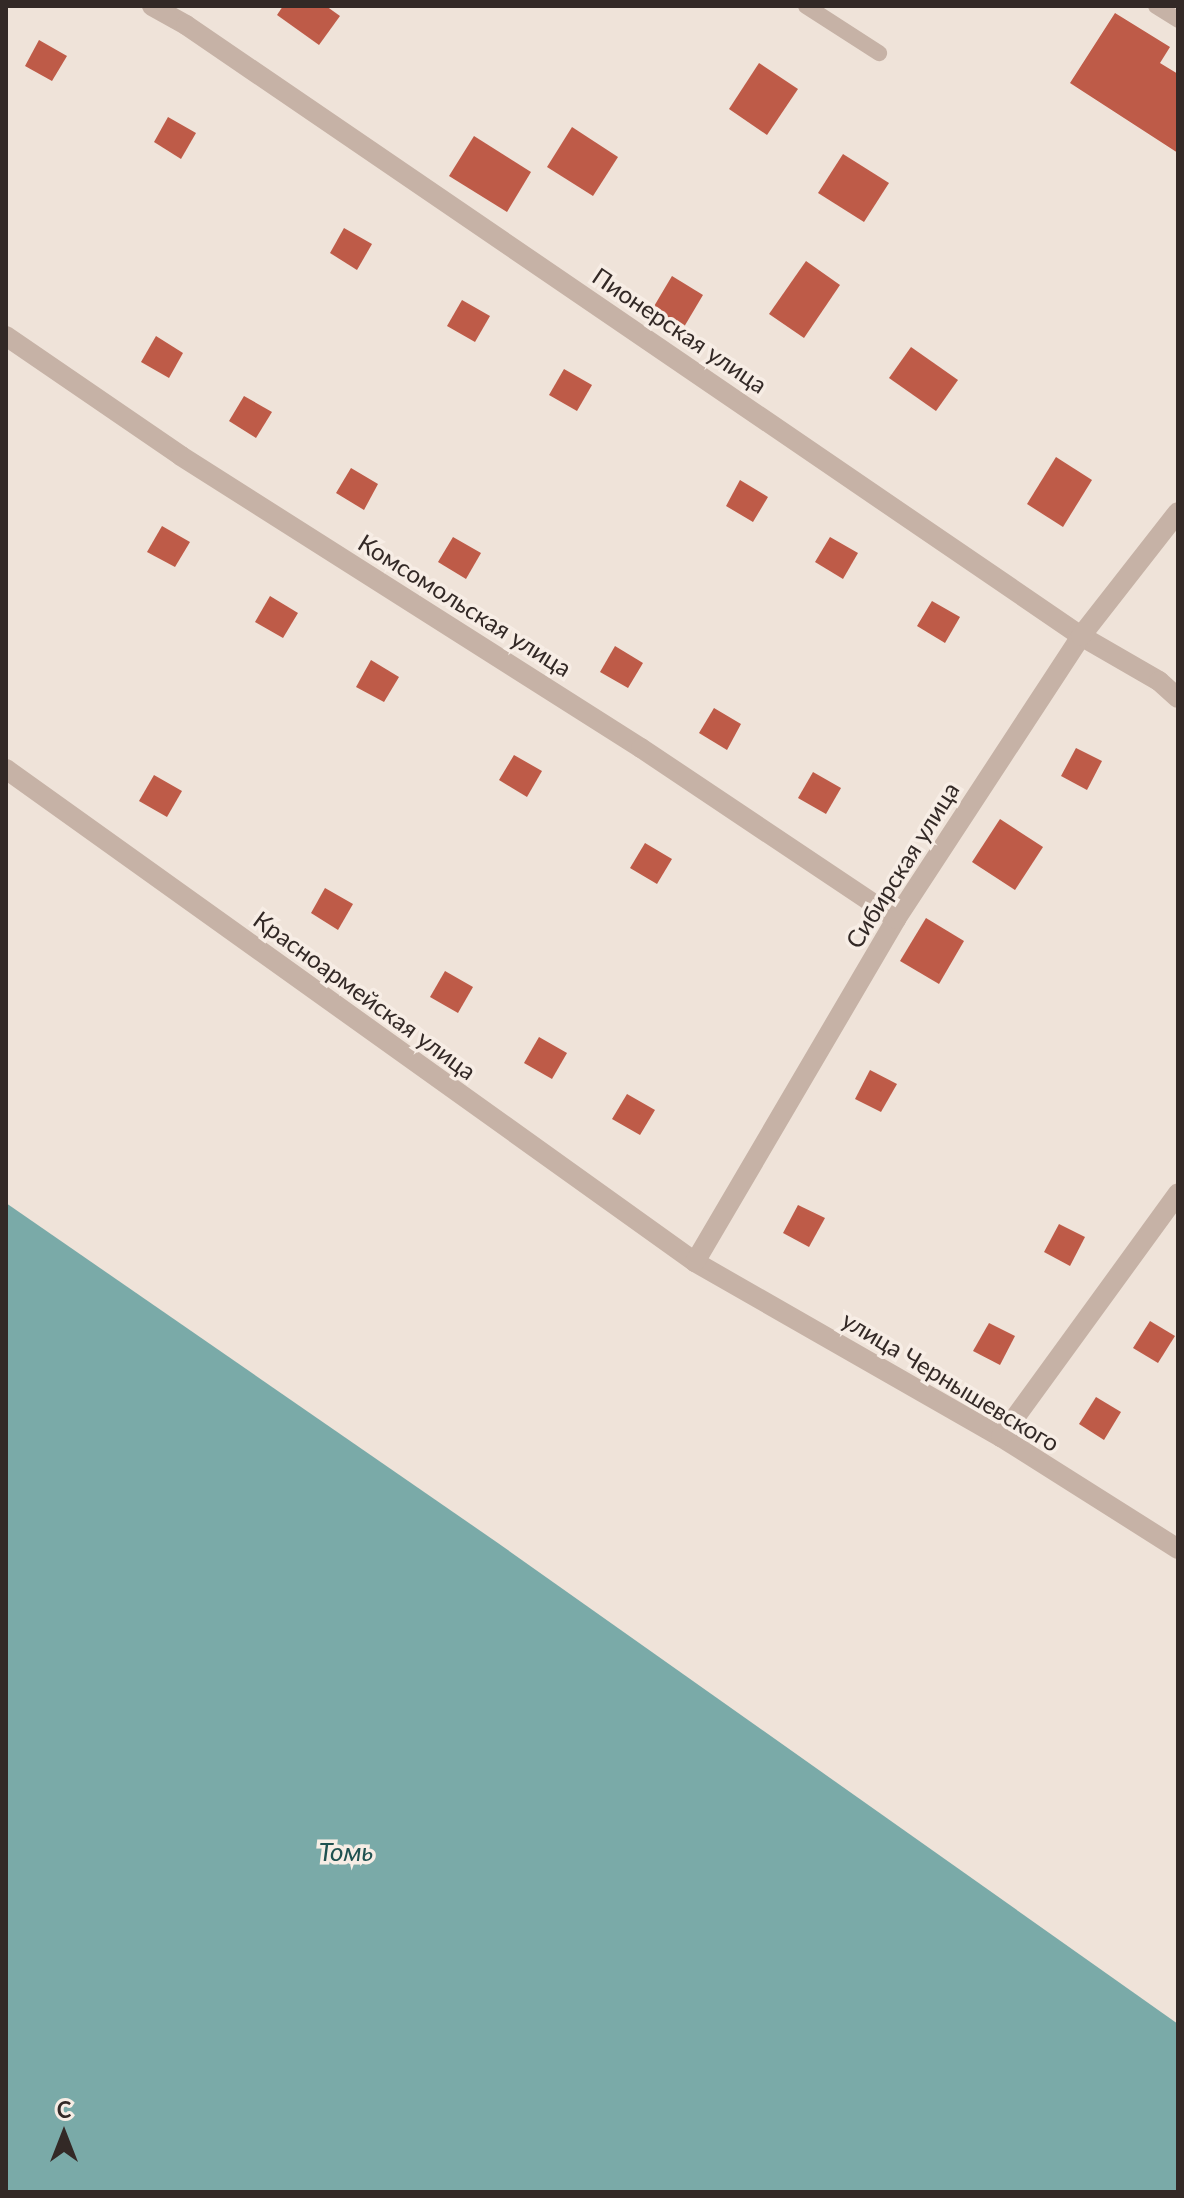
<!DOCTYPE html>
<html>
<head>
<meta charset="utf-8">
<style>
  body { margin:0 }
  #map { position:relative; width:1184px; height:2198px; overflow:hidden; background:#efe3d9; font-family:Lato,sans-serif }
  div>[style] { position:absolute }
  [style*='--x'] { left:calc(var(--x)*1px); top:calc(var(--y)*1px); width:calc(var(--w)*1px); rotate:calc(var(--a)*1deg) }
  .water>* { inset:0; background:#7aaaa8 }
  .building>* { inset:0; background:#be5b48 }
  .lane>* { height:16px; margin:-8px; padding:0 8px; transform-origin:8px; border-radius:8px; background:#c6b2a6 }
  .street>* { height:20px; margin:-10px; padding:0 10px; transform-origin:10px; border-radius:10px; background:#c6b2a6 }
  span { translate:-50% -50%; white-space:nowrap; text-align:center; line-height:1.15; -webkit-text-stroke:7px #f7ede5; paint-order:stroke }
  .street-label { font-size:24px; color:#332926 }
  .water-label { font-size:26px; color:#1f5150; font-style:italic }
  .frame { position:absolute; inset:0; border:8px solid #332926; pointer-events:none }
  .north { position:absolute; left:24px; top:2094px; width:80px; height:80px; -webkit-text-stroke:6px #f7ede5; paint-order:stroke; rotate:0deg; font-size:22px; font-weight:700; line-height:32px; text-align:center; color:#332926 }
  .north::after { content:''; display:block; margin:auto; width:28px; height:36px; background:#332926; clip-path:polygon(50% 0,100% 100%,50% 72%,0 100%) }
</style>
</head>
<body>
<div id="map">
  <div class="water">
    <div style="clip-path:polygon(6px 1203px,495px 1541px,1178px 2024px,1178px 2192px,6px 2192px)"></div>
  </div>
  <div class="building">
    <div style="clip-path:polygon(283px 6px,326px 6px,340px 16px,319px 45px,277px 15px)"></div>
    <div style="clip-path:polygon(1115px 13px,1170px 47px,1160px 63px,1178px 74px,1178px 153px,1070px 83px)"></div>
    <div style="clip-path:polygon(39px 40px,67px 56px,52px 81px,25px 66px)"></div>
    <div style="clip-path:polygon(759px 63px,798px 89px,767px 135px,729px 109px)"></div>
    <div style="clip-path:polygon(168px 117px,196px 133px,181px 159px,154px 142px)"></div>
    <div style="clip-path:polygon(572px 127px,618px 157px,593px 196px,547px 167px)"></div>
    <div style="clip-path:polygon(474px 136px,531px 172px,507px 212px,449px 176px)"></div>
    <div style="clip-path:polygon(843px 154px,889px 183px,864px 222px,818px 193px)"></div>
    <div style="clip-path:polygon(344px 228px,372px 244px,357px 270px,330px 253px)"></div>
    <div style="clip-path:polygon(806px 261px,840px 285px,804px 338px,769px 314px)"></div>
    <div style="clip-path:polygon(672px 276px,703px 295px,681px 332px,650px 313px)"></div>
    <div style="clip-path:polygon(462px 300px,490px 316px,475px 342px,447px 326px)"></div>
    <div style="clip-path:polygon(156px 336px,183px 353px,169px 378px,141px 362px)"></div>
    <div style="clip-path:polygon(911px 347px,958px 380px,936px 411px,889px 378px)"></div>
    <div style="clip-path:polygon(564px 369px,592px 385px,577px 411px,549px 395px)"></div>
    <div style="clip-path:polygon(244px 396px,272px 412px,256px 438px,229px 421px)"></div>
    <div style="clip-path:polygon(1056px 457px,1092px 480px,1063px 527px,1027px 504px)"></div>
    <div style="clip-path:polygon(351px 468px,378px 484px,364px 510px,336px 493px)"></div>
    <div style="clip-path:polygon(740px 480px,768px 497px,753px 522px,726px 506px)"></div>
    <div style="clip-path:polygon(162px 526px,190px 542px,175px 567px,147px 552px)"></div>
    <div style="clip-path:polygon(453px 537px,481px 553px,466px 579px,438px 562px)"></div>
    <div style="clip-path:polygon(830px 537px,858px 553px,843px 579px,815px 562px)"></div>
    <div style="clip-path:polygon(270px 596px,298px 613px,283px 638px,255px 622px)"></div>
    <div style="clip-path:polygon(932px 601px,960px 617px,945px 643px,917px 626px)"></div>
    <div style="clip-path:polygon(615px 646px,643px 663px,628px 688px,600px 672px)"></div>
    <div style="clip-path:polygon(371px 660px,399px 677px,384px 702px,356px 687px)"></div>
    <div style="clip-path:polygon(714px 708px,741px 724px,727px 750px,699px 733px)"></div>
    <div style="clip-path:polygon(1076px 748px,1102px 761px,1087px 790px,1061px 776px)"></div>
    <div style="clip-path:polygon(514px 755px,542px 771px,527px 797px,499px 780px)"></div>
    <div style="clip-path:polygon(813px 772px,841px 788px,826px 814px,798px 798px)"></div>
    <div style="clip-path:polygon(154px 775px,182px 791px,167px 817px,139px 801px)"></div>
    <div style="clip-path:polygon(1000px 819px,1043px 847px,1015px 890px,972px 862px)"></div>
    <div style="clip-path:polygon(645px 843px,672px 859px,657px 884px,630px 868px)"></div>
    <div style="clip-path:polygon(325px 888px,353px 904px,338px 930px,311px 913px)"></div>
    <div style="clip-path:polygon(926px 918px,964px 941px,939px 984px,900px 961px)"></div>
    <div style="clip-path:polygon(445px 971px,473px 987px,458px 1013px,430px 997px)"></div>
    <div style="clip-path:polygon(539px 1037px,567px 1053px,552px 1079px,524px 1063px)"></div>
    <div style="clip-path:polygon(870px 1070px,897px 1084px,881px 1112px,855px 1099px)"></div>
    <div style="clip-path:polygon(627px 1094px,655px 1110px,640px 1135px,612px 1119px)"></div>
    <div style="clip-path:polygon(798px 1205px,825px 1218px,809px 1247px,783px 1233px)"></div>
    <div style="clip-path:polygon(1059px 1224px,1085px 1237px,1070px 1266px,1044px 1252px)"></div>
    <div style="clip-path:polygon(1150px 1321px,1175px 1336px,1158px 1363px,1133px 1348px)"></div>
    <div style="clip-path:polygon(989px 1323px,1015px 1336px,1000px 1365px,973px 1351px)"></div>
    <div style="clip-path:polygon(1096px 1397px,1121px 1412px,1104px 1440px,1079px 1424px)"></div>
  </div>
  <div class="lane">
    <div style="--x:806;--y:6;--w:87;--a:32.8"></div>
    <div style="--x:1156;--y:6;--w:26;--a:32"></div>
  </div>
  <div class="street">
    <div style="--x:152;--y:6;--w:39;--a:29"></div>
    <div style="--x:186;--y:25;--w:1084;--a:34.32"></div>
    <div style="--x:1081;--y:636;--w:90;--a:30"></div>
    <div style="--x:1159;--y:681;--w:25;--a:42"></div>
    <div style="--x:6;--y:336;--w:212;--a:34.4"></div>
    <div style="--x:181;--y:456;--w:545;--a:32.41"></div>
    <div style="--x:641;--y:748;--w:307;--a:33.8"></div>
    <div style="--x:6;--y:769;--w:847;--a:35.58"></div>
    <div style="--x:695;--y:1262;--w:353;--a:29.8"></div>
    <div style="--x:1001;--y:1437;--w:209;--a:32.3"></div>
    <div style="--x:695;--y:1262;--w:398;--a:-59.6"></div>
    <div style="--x:896;--y:919;--w:338;--a:-56.8"></div>
    <div style="--x:1081;--y:636;--w:157;--a:-52"></div>
    <div style="--x:1001;--y:1437;--w:301;--a:-54"></div>
  </div>
  <div class="street-label">
    <span style="left:680px;top:330px;rotate:34deg">Пионерская улица</span>
    <span style="left:465px;top:605px;rotate:32deg">Комсомольская улица</span>
    <span style="left:902px;top:865px;rotate:-58deg">Сибирская улица</span>
    <span style="left:365px;top:995px;rotate:36deg">Красноармейская улица</span>
    <span style="left:951px;top:1381px;rotate:31deg">улица Чернышевского</span>
  </div>
  <div class="water-label">
    <span style="left:346px;top:1852px">Томь</span>
  </div>
  <div class="frame"></div>
  <div class="north">С</div>
</div>
</body>
</html>
